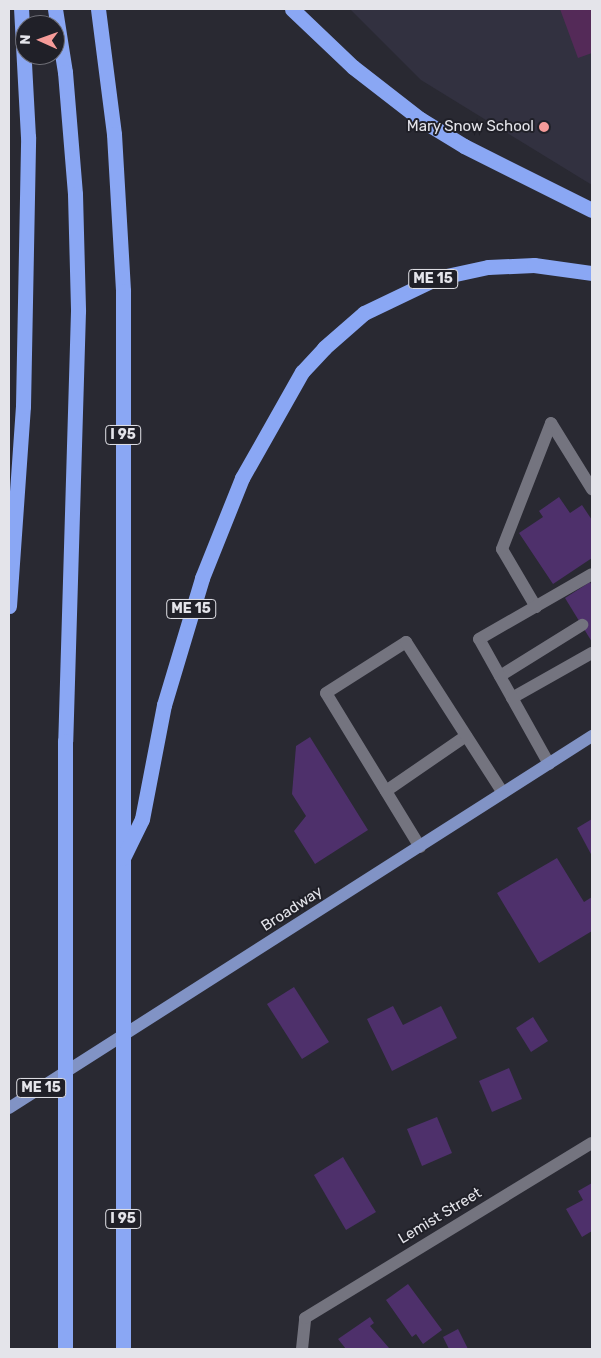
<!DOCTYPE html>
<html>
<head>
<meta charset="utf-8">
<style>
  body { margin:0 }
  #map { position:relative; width:601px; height:1358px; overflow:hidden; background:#292932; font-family:Rubik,sans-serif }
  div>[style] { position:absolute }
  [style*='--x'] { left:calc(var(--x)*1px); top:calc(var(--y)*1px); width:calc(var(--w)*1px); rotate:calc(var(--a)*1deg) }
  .built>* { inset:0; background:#323140 }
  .green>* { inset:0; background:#542a58 }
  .building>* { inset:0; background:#4e306b }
  .service>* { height:12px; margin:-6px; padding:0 6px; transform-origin:6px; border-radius:6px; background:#74747f }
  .minor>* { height:12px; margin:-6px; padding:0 6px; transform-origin:6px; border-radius:6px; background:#74747f }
  .primary>* { height:12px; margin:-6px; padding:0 6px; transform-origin:6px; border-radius:6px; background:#8193c5 }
  .motorway>* { height:15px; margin:-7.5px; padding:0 7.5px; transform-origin:7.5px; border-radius:7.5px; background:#8aa7f4 }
  .dots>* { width:14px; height:14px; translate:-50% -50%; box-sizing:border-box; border:2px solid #202028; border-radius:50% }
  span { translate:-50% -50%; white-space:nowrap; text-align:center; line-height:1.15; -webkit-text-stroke:4px #202028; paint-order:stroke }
  .shield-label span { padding:1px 4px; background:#202028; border:1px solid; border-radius:4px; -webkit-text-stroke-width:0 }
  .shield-label { font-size:14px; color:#e4e4ea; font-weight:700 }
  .poi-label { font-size:15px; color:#e4e4ea }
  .right { translate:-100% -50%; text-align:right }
  .street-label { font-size:15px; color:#e4e4ea }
  .frame { position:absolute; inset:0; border:10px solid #e4e4ea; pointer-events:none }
  .north { position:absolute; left:15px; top:15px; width:50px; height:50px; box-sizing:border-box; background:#202028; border:1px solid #6e6e76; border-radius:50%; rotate:272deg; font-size:14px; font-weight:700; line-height:20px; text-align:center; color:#e4e4ea }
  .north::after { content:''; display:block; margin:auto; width:18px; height:22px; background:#f59b99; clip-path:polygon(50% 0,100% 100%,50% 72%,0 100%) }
</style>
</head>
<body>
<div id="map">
  <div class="built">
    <div style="clip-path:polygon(350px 9px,592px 9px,592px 185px,421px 80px)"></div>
  </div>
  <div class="green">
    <div style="clip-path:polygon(560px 9px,592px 9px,592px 53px,578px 58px)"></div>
  </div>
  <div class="building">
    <div style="clip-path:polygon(559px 497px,570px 513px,582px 505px,592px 520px,592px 558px,553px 584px,519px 533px,543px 517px,539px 511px)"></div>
    <div style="clip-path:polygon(590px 582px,592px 586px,592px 642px,565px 598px)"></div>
    <div style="clip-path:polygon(310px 737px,368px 830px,315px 864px,294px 831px,306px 816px,292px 794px,296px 746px)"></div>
    <div style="clip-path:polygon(592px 819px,592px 856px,577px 828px)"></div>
    <div style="clip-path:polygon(557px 858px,584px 902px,592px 897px,592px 931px,539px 963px,497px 893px)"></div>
    <div style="clip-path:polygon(294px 987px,329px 1042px,302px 1059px,267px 1004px)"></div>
    <div style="clip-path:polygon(393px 1006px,403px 1025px,441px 1006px,457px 1038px,392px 1071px,367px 1019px)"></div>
    <div style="clip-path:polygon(533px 1017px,548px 1041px,531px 1052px,516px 1028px)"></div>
    <div style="clip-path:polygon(509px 1068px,522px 1099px,492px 1112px,479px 1081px)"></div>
    <div style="clip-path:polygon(437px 1117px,452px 1153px,422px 1166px,407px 1129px)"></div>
    <div style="clip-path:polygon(343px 1157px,376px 1212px,346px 1230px,314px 1175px)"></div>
    <div style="clip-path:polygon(592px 1183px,592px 1231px,582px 1237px,566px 1209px,583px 1200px,578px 1191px)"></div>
    <div style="clip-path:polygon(408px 1284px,442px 1330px,423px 1344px,416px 1334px,412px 1337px,386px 1300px)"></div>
    <div style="clip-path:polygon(370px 1317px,374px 1323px,370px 1326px,389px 1348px,346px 1349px,338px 1339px)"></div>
    <div style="clip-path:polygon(458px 1329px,468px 1349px,449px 1349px,443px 1337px)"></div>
  </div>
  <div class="service">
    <div style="--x:536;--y:607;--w:67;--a:-120.4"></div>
    <div style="--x:502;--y:549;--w:135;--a:-68.7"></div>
    <div style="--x:551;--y:423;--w:78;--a:58.2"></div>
    <div style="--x:500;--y:676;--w:97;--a:-31.9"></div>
    <div style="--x:512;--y:698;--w:92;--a:-29.4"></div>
    <div style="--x:549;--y:764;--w:143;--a:-119.2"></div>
    <div style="--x:479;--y:639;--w:130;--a:-29.9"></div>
    <div style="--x:386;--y:791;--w:97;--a:-34.5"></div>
    <div style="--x:420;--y:847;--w:180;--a:-121.4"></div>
    <div style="--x:326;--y:693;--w:95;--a:-32.5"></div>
    <div style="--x:406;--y:642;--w:179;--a:57.3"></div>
  </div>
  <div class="minor">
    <div style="--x:302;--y:1349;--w:31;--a:-84"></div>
    <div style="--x:305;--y:1318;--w:336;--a:-31.4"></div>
  </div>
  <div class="primary">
    <div style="--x:9;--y:1108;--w:692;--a:-32.54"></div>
  </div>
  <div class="motorway">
    <div style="--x:55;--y:9;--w:64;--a:81"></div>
    <div style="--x:65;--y:72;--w:122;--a:85.3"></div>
    <div style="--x:75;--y:194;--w:117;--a:88.5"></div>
    <div style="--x:78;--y:311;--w:430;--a:91.7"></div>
    <div style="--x:65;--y:741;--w:608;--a:90"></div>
    <div style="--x:98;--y:9;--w:126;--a:82.7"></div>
    <div style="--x:114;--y:134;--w:157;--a:86.7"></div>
    <div style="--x:123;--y:291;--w:1058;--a:90"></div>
    <div style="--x:292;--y:9;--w:84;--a:43.6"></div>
    <div style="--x:353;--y:67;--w:85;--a:37.8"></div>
    <div style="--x:420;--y:119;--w:52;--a:31.5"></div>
    <div style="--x:464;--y:146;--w:143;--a:26.6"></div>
    <div style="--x:9;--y:606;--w:200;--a:-86"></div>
    <div style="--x:23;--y:406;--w:269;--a:-88.9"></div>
    <div style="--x:28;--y:137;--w:128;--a:-93.1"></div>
    <div style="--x:123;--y:858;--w:43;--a:-64"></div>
    <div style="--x:142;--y:819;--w:116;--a:-79.1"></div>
    <div style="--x:164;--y:705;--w:133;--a:-73.3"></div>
    <div style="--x:202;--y:578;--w:108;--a:-68.2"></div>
    <div style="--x:242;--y:478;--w:122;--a:-60.5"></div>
    <div style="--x:302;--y:372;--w:33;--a:-47"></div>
    <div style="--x:324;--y:348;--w:53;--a:-41.2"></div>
    <div style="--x:364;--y:313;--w:81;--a:-25.6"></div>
    <div style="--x:437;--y:278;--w:52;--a:-12.2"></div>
    <div style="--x:488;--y:267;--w:46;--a:-2.5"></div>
    <div style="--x:534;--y:265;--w:59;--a:7.9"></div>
  </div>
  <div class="dots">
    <div style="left:544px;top:127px;background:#f59b99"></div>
  </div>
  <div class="shield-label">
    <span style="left:433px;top:279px">ME 15</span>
    <span style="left:123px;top:435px">I 95</span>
    <span style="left:191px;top:609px">ME 15</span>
    <span style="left:41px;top:1088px">ME 15</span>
    <span style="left:123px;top:1219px">I 95</span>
  </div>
  <div class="poi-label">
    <span class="right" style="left:534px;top:127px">Mary Snow School</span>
  </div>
  <div class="street-label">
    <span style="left:292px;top:909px;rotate:-33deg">Broadway</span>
    <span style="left:440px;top:1216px;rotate:-31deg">Lemist Street</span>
  </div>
  <div class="frame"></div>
  <div class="north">N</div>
</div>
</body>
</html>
